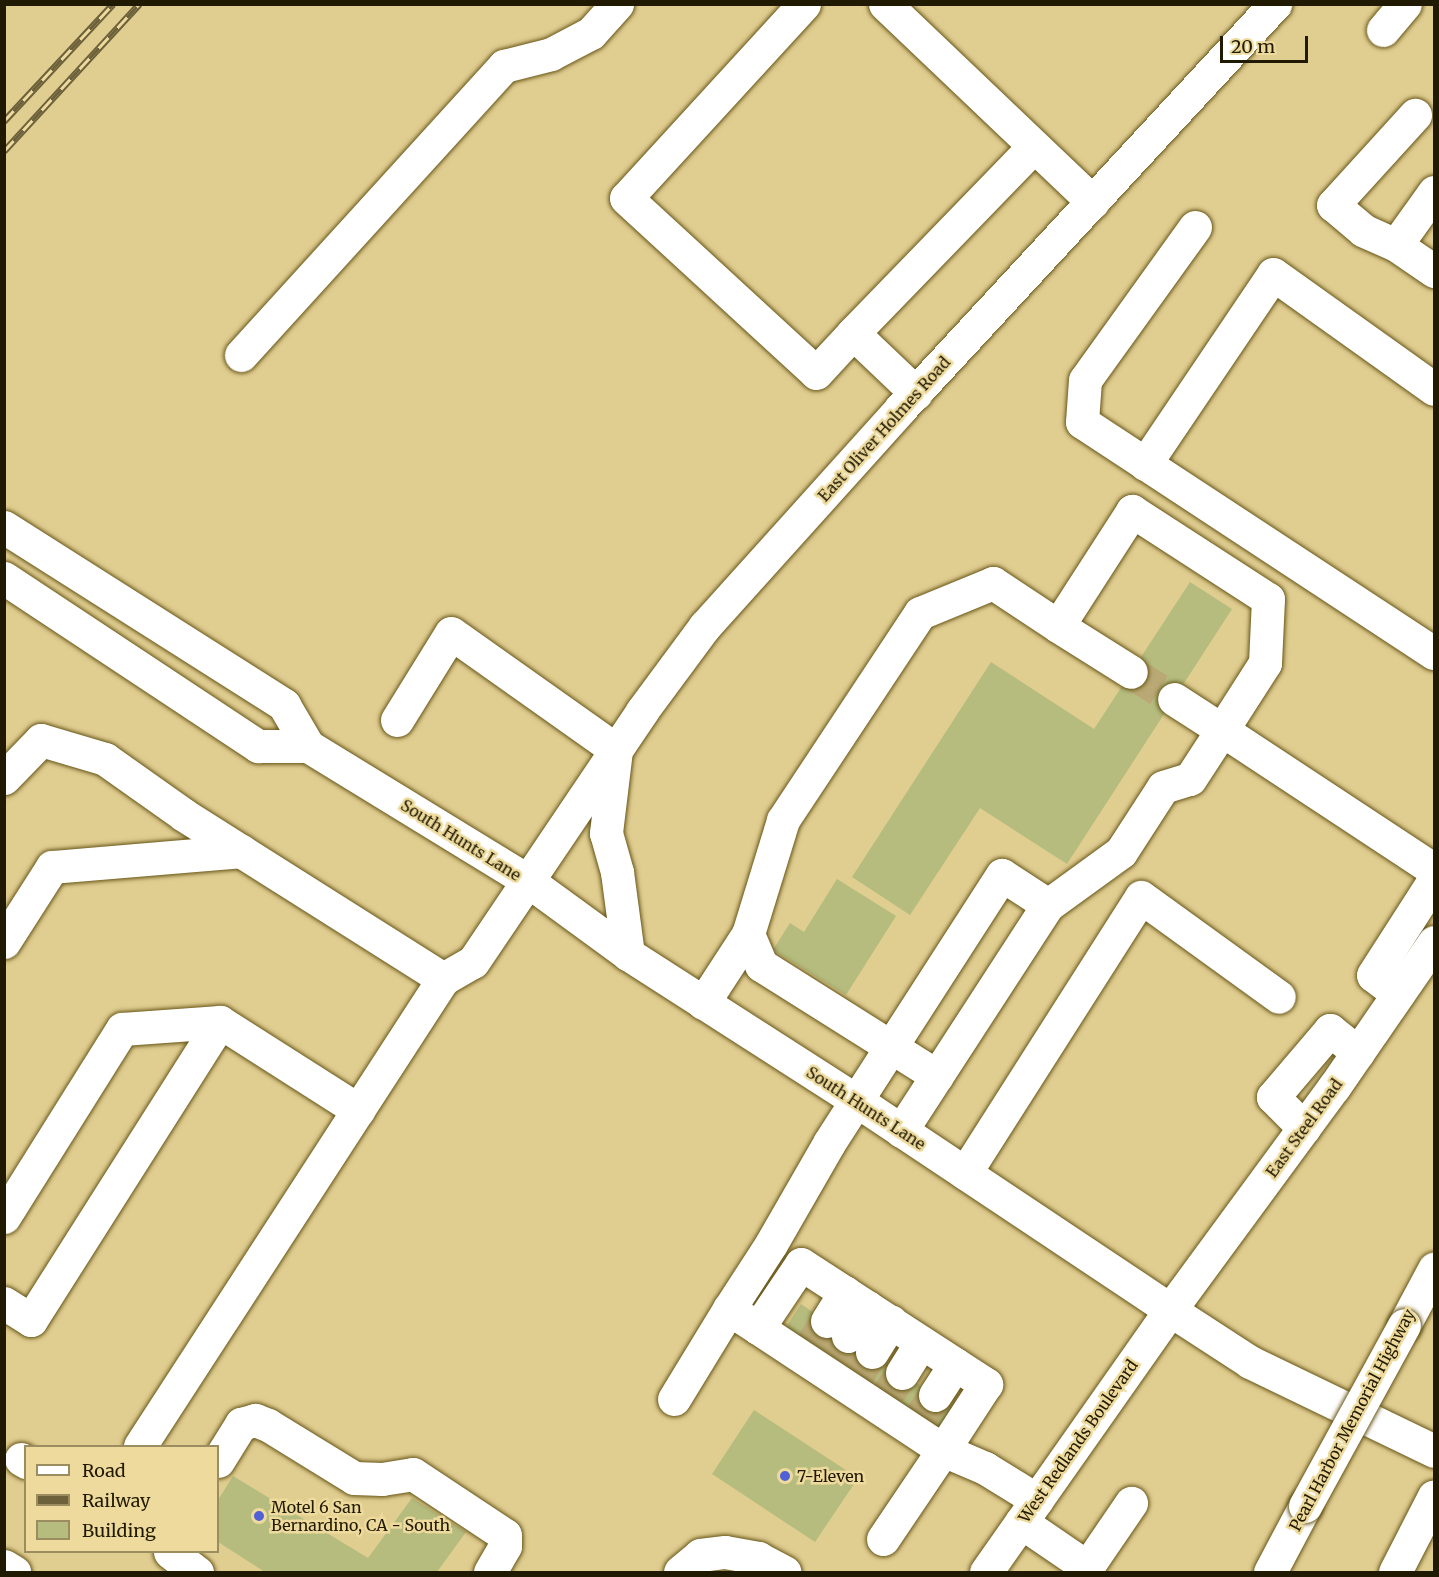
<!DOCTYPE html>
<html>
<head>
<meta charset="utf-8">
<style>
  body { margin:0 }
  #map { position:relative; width:1439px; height:1577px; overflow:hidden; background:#e0cd90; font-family:Merriweather,serif }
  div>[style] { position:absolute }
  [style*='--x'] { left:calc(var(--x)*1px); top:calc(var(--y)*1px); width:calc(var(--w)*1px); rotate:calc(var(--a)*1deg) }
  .building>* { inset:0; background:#b5bc7e }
  .minor-tunnel>* { height:33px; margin-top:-16.5px; transform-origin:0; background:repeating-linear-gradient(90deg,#baa974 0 33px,transparent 0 49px) }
  .roads { filter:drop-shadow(0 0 2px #675618) drop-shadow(0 0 2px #675618) }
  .minor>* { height:33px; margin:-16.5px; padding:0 16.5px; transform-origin:16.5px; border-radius:16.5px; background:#fff }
  .major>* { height:33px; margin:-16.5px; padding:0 16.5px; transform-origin:16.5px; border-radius:16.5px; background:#fff }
  .highway>* { height:33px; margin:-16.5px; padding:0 16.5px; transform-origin:16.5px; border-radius:16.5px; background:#fff }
  .rail>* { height:7px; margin-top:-3.5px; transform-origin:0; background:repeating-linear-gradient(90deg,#edda9c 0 14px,#6d613b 0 28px); box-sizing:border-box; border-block:2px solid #6d613b }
  .bridges { filter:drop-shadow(0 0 2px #675618) drop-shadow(0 0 2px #675618) }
  .highway-bridge>* { height:33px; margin:-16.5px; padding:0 16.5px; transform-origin:16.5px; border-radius:16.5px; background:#fff }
  .dots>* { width:16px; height:16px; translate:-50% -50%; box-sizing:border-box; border:3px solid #edda9c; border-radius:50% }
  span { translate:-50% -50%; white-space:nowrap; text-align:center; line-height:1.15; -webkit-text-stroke:5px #edda9c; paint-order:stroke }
  .street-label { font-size:16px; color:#211a03 }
  .poi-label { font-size:16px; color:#211a03 }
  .left { translate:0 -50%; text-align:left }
  .frame { position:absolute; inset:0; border:6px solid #211a03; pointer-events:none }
  .legend { position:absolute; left:24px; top:1445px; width:195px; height:108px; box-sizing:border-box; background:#edda9c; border:2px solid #9b8d5f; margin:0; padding:8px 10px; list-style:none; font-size:18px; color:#211a03 }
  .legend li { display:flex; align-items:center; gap:12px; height:30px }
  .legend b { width:30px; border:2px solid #9b8d5f }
  .scale { position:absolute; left:1220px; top:36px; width:88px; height:27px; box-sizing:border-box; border:3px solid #211a03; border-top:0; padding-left:8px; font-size:18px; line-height:21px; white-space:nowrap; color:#211a03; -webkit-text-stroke:4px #edda9c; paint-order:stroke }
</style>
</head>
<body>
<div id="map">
  <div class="building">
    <div style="clip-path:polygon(1190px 582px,1232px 609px,1067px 864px,980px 808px,910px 915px,852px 877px,991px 662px,1094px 729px)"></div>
    <div style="clip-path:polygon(837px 879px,896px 916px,846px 995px,773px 950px,790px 923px,804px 932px)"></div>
    <div style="clip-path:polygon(801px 1304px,952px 1407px,938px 1431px,784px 1330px)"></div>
    <div style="clip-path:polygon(754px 1410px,858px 1478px,815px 1542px,712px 1474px)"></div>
    <div style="clip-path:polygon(233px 1476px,368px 1558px,412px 1498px,466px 1532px,437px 1572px,265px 1572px,218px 1542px,218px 1500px)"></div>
  </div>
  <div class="minor-tunnel">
    <div style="--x:1131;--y:672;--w:51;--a:32.1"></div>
    <div style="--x:810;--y:1347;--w:31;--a:-57"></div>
    <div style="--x:831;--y:1361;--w:30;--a:-56"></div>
    <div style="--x:856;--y:1377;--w:30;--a:-57"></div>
    <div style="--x:886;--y:1397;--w:29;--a:-56"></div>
    <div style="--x:919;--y:1419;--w:29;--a:-56"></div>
  </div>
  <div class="roads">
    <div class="minor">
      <div style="--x:804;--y:4;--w:263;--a:132.5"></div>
      <div style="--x:626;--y:198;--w:258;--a:42.6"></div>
      <div style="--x:816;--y:373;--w:54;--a:-47.2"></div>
      <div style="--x:853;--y:333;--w:87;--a:43.6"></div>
      <div style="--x:885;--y:4;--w:287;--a:43.6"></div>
      <div style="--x:1383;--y:30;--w:34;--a:-50"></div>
      <div style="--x:1434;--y:192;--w:65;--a:125.6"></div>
      <div style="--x:1396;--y:245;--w:46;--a:34.4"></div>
      <div style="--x:1195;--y:227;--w:188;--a:125.7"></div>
      <div style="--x:1085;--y:380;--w:42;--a:94.1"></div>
      <div style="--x:1082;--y:422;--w:421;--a:33.3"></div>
      <div style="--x:1396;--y:245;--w:36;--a:-156"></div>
      <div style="--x:1363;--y:230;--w:39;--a:-140"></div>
      <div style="--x:1333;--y:205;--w:122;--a:-47.7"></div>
      <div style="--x:853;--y:333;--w:260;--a:-45.9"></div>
      <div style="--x:241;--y:355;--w:391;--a:-47.7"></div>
      <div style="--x:504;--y:66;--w:49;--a:-14.3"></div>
      <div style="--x:551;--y:54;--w:45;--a:-27.7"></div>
      <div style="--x:591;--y:33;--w:39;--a:-48"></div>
      <div style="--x:1145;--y:464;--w:229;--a:-56"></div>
      <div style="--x:1273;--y:274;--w:198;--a:35.5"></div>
      <div style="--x:1058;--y:626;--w:86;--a:32.2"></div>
      <div style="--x:397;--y:720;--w:102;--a:-58.2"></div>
      <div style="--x:451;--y:633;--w:202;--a:35.3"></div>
      <div style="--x:4;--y:778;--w:53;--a:-45.8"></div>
      <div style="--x:41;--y:740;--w:67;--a:16.5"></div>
      <div style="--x:105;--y:759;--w:97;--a:35.3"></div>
      <div style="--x:184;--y:815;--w:307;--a:32.3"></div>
      <div style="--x:748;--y:934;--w:34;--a:67"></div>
      <div style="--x:761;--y:965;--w:208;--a:32.2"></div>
      <div style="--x:4;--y:942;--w:89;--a:-57.4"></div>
      <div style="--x:52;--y:867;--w:190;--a:-4.8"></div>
      <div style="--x:1398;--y:994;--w:31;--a:-143"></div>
      <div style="--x:1373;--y:975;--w:113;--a:-57.3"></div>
      <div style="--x:703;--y:1003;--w:82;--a:-56.9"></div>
      <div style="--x:748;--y:934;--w:119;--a:-72.9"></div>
      <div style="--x:783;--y:820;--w:248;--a:-56.5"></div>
      <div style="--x:920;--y:613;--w:79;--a:-22.3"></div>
      <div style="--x:993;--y:583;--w:78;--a:33.5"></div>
      <div style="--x:1058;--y:626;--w:137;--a:-57.2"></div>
      <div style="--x:1132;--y:511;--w:162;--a:32.9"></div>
      <div style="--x:1268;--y:599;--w:64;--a:92.7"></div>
      <div style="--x:1265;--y:663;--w:80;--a:122.7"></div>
      <div style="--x:1222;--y:730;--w:254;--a:33.4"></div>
      <div style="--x:220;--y:1022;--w:164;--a:32.5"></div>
      <div style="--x:1304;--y:1128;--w:44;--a:-135"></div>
      <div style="--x:1273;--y:1097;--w:88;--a:-49.6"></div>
      <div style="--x:1330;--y:1030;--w:36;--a:39"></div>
      <div style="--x:901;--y:1131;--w:270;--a:-57"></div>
      <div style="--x:1048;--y:905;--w:90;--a:-36"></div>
      <div style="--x:1121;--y:852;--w:77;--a:-57.1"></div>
      <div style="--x:1163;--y:787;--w:28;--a:-17"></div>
      <div style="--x:1190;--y:779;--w:59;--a:-56.9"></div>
      <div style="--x:1222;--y:730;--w:57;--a:-147.1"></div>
      <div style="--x:965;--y:1173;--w:327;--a:-57.5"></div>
      <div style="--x:1141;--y:897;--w:170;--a:35.9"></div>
      <div style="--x:4;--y:1217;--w:222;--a:-57.9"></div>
      <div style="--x:122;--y:1029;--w:98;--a:-4.1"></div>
      <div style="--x:220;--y:1022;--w:353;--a:122.4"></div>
      <div style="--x:31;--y:1320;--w:32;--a:-148"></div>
      <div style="--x:1170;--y:1310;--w:277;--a:-53.7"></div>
      <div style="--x:1334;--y:1087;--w:176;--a:-55.4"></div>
      <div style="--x:827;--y:1321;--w:34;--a:-58"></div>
      <div style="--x:758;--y:1328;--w:35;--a:-147"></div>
      <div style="--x:729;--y:1309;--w:77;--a:-57.1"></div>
      <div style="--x:771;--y:1244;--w:116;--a:-60.1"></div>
      <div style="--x:829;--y:1143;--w:319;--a:-57.2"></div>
      <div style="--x:1002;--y:875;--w:55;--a:33.1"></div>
      <div style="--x:848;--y:1336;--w:35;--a:-57"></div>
      <div style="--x:872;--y:1352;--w:36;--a:-58"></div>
      <div style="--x:902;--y:1373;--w:36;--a:-58"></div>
      <div style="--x:935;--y:1395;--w:37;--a:-57"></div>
      <div style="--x:674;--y:1399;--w:105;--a:-58.6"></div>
      <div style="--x:140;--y:1446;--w:557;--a:-57.02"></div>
      <div style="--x:443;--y:979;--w:34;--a:-30"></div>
      <div style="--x:473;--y:962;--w:303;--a:-56"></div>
      <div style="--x:642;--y:711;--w:106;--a:-53.5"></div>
      <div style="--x:705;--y:626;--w:293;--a:-48"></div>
      <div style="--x:901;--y:408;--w:551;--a:-47.21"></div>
      <div style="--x:21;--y:1459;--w:6;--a:31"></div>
      <div style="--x:218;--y:1461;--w:44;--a:-58.1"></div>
      <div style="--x:241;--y:1424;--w:15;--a:-16"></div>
      <div style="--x:255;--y:1420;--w:14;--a:21"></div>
      <div style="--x:268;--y:1425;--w:101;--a:31.6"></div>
      <div style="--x:354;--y:1478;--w:28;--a:2"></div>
      <div style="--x:382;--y:1479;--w:31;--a:-9"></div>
      <div style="--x:413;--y:1474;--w:110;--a:33.5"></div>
      <div style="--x:505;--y:1535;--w:11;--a:90"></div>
      <div style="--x:505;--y:1546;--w:30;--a:120"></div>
      <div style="--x:1021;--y:1522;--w:76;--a:34.3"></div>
      <div style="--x:1084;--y:1565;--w:6;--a:-18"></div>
      <div style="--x:1090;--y:1563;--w:73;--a:-55.7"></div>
      <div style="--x:883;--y:1539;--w:107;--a:-56"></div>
      <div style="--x:943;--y:1450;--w:222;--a:-146.6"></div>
      <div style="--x:758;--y:1328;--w:77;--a:-56.1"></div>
      <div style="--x:801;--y:1264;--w:221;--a:33"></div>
      <div style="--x:986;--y:1384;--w:79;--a:123.1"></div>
      <div style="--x:943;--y:1450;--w:46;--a:23.2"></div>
      <div style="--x:985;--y:1468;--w:61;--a:31.6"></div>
      <div style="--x:170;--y:1552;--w:34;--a:37"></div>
      <div style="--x:4;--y:1566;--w:12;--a:31"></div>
      <div style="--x:680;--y:1572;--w:26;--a:-40"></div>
      <div style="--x:700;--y:1555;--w:25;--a:-7"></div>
      <div style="--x:725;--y:1552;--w:34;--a:10"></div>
      <div style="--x:758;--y:1558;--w:30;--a:28"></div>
    </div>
    <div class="major">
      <div style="--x:4;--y:527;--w:332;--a:32.4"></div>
      <div style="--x:284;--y:705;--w:48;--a:59.7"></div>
      <div style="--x:308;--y:746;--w:258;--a:31.5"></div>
      <div style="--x:528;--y:881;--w:124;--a:36.1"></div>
      <div style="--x:628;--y:954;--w:272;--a:32.7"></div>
      <div style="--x:857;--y:1101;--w:376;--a:33.7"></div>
      <div style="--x:1170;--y:1310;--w:95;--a:33"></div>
      <div style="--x:1250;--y:1362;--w:204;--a:25.8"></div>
      <div style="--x:4;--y:578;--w:305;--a:33.5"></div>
      <div style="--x:258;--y:746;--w:50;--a:0"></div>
      <div style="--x:616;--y:750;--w:84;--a:96.9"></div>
      <div style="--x:606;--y:833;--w:41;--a:74.2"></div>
      <div style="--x:617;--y:872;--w:83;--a:82.4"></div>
      <div style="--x:986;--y:1572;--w:320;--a:-54.9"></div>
    </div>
    <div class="highway">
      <div style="--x:1404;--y:1325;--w:64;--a:-61.8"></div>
      <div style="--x:1270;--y:1572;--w:75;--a:-62.1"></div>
      <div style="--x:1395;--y:1572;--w:85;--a:-62.8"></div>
    </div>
  </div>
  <div class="rail">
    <div style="--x:4;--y:121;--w:160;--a:-47"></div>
    <div style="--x:4;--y:151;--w:200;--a:-47.4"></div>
  </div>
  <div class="bridges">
    <div class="highway-bridge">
      <div style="--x:1305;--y:1506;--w:206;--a:-61.3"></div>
    </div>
  </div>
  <div class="dots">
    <div style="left:785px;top:1476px;background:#5060d6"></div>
    <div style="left:259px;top:1516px;background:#5060d6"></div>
  </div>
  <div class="street-label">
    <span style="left:884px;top:429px;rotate:-48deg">East Oliver Holmes Road</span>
    <span style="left:461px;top:840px;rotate:32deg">South Hunts Lane</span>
    <span style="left:866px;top:1108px;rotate:33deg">South Hunts Lane</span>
    <span style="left:1304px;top:1128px;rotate:-54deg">East Steel Road</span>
    <span style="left:1352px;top:1420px;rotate:-62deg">Pearl Harbor Memorial Highway</span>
    <span style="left:1078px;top:1441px;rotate:-55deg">West Redlands Boulevard</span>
  </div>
  <div class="poi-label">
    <span class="left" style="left:797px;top:1476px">7-Eleven</span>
    <span class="left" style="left:271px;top:1516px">Motel 6 San<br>Bernardino, CA - South</span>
  </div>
  <div class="frame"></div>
  <ul class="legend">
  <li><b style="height:8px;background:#fff"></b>Road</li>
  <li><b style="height:8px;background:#6d613b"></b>Railway</li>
  <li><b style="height:16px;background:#b5bc7e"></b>Building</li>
  </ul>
  <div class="scale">20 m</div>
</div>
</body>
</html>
